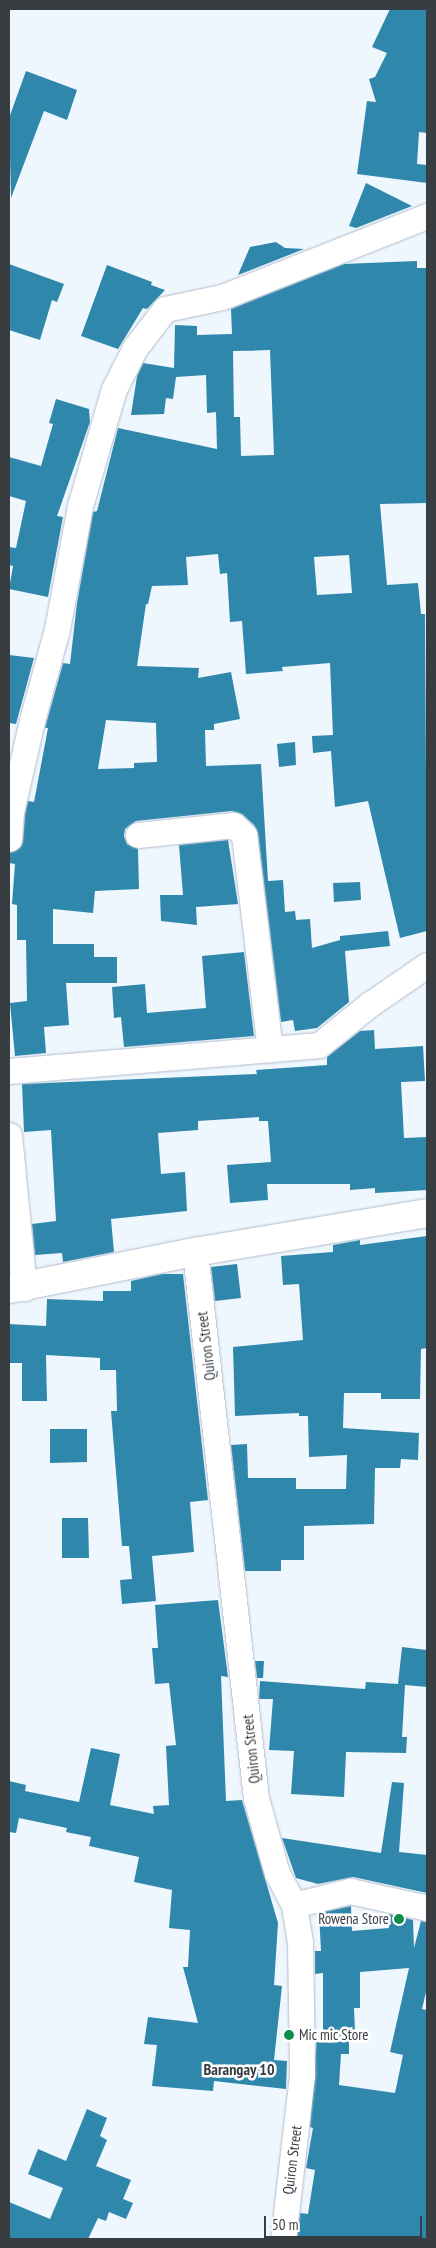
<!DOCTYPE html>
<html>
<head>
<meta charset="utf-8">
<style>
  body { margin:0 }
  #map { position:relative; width:436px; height:2248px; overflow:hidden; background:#eef6fe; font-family:"PT Sans Narrow",sans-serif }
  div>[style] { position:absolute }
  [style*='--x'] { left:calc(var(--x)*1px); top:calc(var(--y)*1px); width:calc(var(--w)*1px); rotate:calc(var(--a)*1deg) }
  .building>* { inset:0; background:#3087ac }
  .roads { filter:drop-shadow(0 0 1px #b1bdca) drop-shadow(0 0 1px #b1bdca) }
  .minor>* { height:25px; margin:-12.5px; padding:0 12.5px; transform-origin:12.5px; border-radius:12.5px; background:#fff }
  .tertiary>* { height:28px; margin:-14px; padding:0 14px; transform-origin:14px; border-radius:14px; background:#fff }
  .dots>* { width:14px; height:14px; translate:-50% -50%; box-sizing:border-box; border:2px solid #fff; border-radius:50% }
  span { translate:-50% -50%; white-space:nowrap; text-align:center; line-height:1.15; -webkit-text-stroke:5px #fff; paint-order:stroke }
  .street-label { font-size:15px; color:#383d42 }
  .poi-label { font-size:15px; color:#383d42 }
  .right { translate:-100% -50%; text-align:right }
  .left { translate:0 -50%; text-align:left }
  .neighbourhood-label { font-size:16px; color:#383d42; font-weight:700 }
  .frame { position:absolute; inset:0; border:10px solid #383d42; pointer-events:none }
  .scale { position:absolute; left:264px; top:2216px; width:158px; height:22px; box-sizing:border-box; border:2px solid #383d42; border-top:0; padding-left:6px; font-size:15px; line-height:18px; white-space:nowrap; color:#383d42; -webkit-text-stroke:4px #fff; paint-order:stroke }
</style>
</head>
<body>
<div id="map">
  <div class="building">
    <div style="clip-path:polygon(390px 9px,427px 9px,427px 133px,419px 132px,417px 164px,427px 165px,427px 183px,357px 174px,367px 101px,376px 102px,369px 79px,375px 77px,387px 53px,372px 47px)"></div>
    <div style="clip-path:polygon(26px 71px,77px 90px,67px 120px,44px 111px,11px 198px,9px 118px)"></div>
    <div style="clip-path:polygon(366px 183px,412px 206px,356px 228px,349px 226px)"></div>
    <div style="clip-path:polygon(276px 242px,285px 248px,304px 249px,238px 275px,250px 247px)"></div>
    <div style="clip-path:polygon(evenodd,417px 261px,417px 268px,427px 268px,427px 503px,380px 504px,387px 585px,418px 583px,421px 614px,425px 614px,427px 931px,400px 938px,368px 801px,335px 807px,331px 751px,313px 753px,312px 736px,333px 735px,330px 663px,282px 667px,283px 671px,246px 674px,242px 621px,230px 622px,227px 573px,220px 574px,218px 554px,186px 557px,188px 585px,152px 586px,148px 604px,146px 604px,137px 666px,199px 668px,198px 678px,231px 672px,240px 719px,214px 724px,214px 730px,205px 730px,206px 766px,261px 764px,268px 881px,283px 880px,285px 912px,295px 911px,296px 920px,310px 919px,312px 948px,340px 940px,340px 936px,388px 931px,390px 946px,345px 951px,349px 1002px,317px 1028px,295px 1031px,293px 1020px,281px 1022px,258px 833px,254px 825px,242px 814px,232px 811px,136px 821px,125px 829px,124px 836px,127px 844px,138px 849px,139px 889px,95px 891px,93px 913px,53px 909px,53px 944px,94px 944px,94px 957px,117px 957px,117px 983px,66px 983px,69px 1025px,44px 1027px,46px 1053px,15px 1056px,10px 1003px,27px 1001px,26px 940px,17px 940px,17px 905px,12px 904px,15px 864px,9px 863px,9px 853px,21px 847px,23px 841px,25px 814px,28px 801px,34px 802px,48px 728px,45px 728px,46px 724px,63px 663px,70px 664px,77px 603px,93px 512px,97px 511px,118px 428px,217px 449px,216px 412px,207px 413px,206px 375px,176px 377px,173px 399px,166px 398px,164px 414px,131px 415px,137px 376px,143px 363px,174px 368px,175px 325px,197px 326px,197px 335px,232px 334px,231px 309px,344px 264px,417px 261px,270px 350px,274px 455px,241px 456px,240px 417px,234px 417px,233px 351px,270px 350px,417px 261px,349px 555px,352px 593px,317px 595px,314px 557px,349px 555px,417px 261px,106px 720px,156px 723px,157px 762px,134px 763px,134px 768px,98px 769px,106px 720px)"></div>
    <div style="clip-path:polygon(9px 264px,64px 284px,57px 302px,52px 300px,40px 340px,9px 330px)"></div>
    <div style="clip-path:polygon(107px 265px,152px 282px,151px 285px,165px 290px,147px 309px,143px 308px,118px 349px,81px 336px)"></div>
    <div style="clip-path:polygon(56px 399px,89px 409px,90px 422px,57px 516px,63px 517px,48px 597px,9px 589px,13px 566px,9px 565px,9px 547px,16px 548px,26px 501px,9px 496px,9px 457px,41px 466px,53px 424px,49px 423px)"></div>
    <div style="clip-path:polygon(9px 655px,34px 658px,16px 724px,9px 723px)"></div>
    <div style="clip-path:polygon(295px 742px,296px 765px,279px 767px,277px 744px)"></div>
    <div style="clip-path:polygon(228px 840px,238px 904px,196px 907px,197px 925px,161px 921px,160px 895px,183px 895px,179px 845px)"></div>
    <div style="clip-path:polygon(360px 882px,361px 900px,334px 902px,333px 883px)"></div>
    <div style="clip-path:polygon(244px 952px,254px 1036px,124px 1047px,121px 1017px,114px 1018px,112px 987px,145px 984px,147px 1013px,206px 1008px,202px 956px)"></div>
    <div style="clip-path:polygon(374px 1030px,375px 1049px,423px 1046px,425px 1081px,401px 1082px,404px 1138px,427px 1137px,427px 1190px,375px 1193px,375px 1188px,350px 1190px,350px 1184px,267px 1184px,268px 1200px,230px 1203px,227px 1165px,271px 1162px,268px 1121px,259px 1121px,259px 1117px,198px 1121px,198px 1130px,158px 1133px,161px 1174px,185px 1172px,187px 1211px,111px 1219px,114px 1252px,63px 1262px,62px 1253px,35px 1255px,32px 1224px,56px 1221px,51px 1130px,24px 1132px,22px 1084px,257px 1074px,256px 1070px,327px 1065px,327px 1057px,360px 1031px)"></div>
    <div style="clip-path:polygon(427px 1236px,427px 1348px,421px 1349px,420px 1399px,381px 1399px,381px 1393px,344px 1393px,343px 1428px,419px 1433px,418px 1460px,401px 1459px,400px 1468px,375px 1468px,374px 1524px,304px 1526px,304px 1560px,281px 1560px,281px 1571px,245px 1571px,231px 1445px,247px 1444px,248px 1478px,296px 1478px,296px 1489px,346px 1489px,347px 1455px,309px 1457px,308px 1416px,299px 1416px,299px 1413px,235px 1416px,233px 1347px,303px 1340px,299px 1284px,283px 1285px,281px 1256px,333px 1252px,333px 1245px,360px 1240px,360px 1245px)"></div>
    <div style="clip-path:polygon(237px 1264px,241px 1298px,215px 1301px,211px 1267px)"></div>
    <div style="clip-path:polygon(162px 1274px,183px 1274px,208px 1500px,190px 1502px,194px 1552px,152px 1556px,156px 1601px,122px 1604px,120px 1580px,132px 1579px,129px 1546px,122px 1546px,111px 1411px,117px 1411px,116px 1370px,100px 1370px,100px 1358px,46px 1355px,47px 1401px,22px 1401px,22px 1363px,9px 1363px,9px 1324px,46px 1326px,47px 1299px,103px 1301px,103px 1291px,131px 1291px,131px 1281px)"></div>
    <div style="clip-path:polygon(50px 1429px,87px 1429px,87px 1462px,50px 1463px)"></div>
    <div style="clip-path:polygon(62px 1518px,88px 1518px,89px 1558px,62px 1558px)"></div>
    <div style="clip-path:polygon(218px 1600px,228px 1677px,221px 1676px,226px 1801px,242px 1800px,278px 1923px,274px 1985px,282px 1986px,274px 2060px,287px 2061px,286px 2089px,214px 2081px,213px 2091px,152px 2086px,157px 2045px,144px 2044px,148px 2017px,198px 2023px,183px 1967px,188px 1967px,190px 1930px,169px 1928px,172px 1890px,134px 1882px,139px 1857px,89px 1846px,91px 1837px,66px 1832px,67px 1828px,19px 1818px,16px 1833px,9px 1832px,9px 1781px,26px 1785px,25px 1791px,79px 1802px,91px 1748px,120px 1754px,110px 1805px,154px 1814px,153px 1806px,169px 1805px,166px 1746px,176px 1745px,169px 1683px,155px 1684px,152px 1648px,158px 1648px,155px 1605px)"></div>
    <div style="clip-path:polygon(402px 1647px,427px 1650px,427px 1687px,405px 1685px,402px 1737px,407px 1737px,406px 1753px,346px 1752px,344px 1797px,291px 1794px,294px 1751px,269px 1750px,273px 1699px,259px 1699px,260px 1681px,365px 1689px,366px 1682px,398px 1684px)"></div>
    <div style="clip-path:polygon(255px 1661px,264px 1661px,263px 1678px,257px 1678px)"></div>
    <div style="clip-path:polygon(392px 1782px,404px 1783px,399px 1852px,427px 1855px,427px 1893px,353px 1877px,318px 1884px,296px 1878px,282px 1838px,381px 1853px)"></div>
    <div style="clip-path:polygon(evenodd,351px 1906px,352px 1931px,389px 1928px,389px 1914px,413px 1920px,414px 1948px,421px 1921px,427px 1922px,427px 1988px,422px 2009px,427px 2010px,427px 2239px,297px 2239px,300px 2213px,308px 2214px,315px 2170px,306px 2168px,313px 2128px,310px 2127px,317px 2036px,323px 2036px,323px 1973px,315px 1974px,315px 1951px,321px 1951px,319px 1913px,351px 1906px,409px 1968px,390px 2052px,403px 2055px,395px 2093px,339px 2085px,341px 2054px,349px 2054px,349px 2032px,355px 2032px,354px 2008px,360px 2008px,360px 1972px,409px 1968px)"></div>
    <div style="clip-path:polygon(87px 2109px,107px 2118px,100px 2136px,107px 2140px,96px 2166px,131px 2180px,123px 2199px,133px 2203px,126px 2219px,109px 2212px,106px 2221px,98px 2218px,88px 2239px,9px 2239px,9px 2202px,50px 2219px,63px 2188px,28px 2174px,38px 2149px,66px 2161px)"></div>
  </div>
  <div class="roads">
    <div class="minor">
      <div style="--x:138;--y:835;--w:96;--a:-6"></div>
      <div style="--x:233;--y:825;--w:15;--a:42"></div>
      <div style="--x:244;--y:835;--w:216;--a:83.1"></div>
      <div style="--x:9;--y:839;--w:27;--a:-86"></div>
      <div style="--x:11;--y:812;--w:94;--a:-77.1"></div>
      <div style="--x:32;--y:720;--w:94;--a:-74.6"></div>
      <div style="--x:57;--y:629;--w:125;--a:-79.4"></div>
      <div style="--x:80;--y:506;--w:122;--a:-73.8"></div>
      <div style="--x:114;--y:389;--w:46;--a:-62.9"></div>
      <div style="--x:135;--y:348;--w:49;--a:-52.4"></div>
      <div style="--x:165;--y:309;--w:58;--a:-11.9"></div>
      <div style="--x:222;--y:297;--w:220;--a:-21.6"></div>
      <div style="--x:9;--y:1071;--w:311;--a:-4.8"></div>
      <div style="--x:319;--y:1045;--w:65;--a:-38.8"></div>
      <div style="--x:370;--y:1004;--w:69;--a:-34.4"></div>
      <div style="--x:9;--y:1135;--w:154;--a:84.4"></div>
      <div style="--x:195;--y:1252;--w:549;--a:83.63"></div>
      <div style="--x:256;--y:1798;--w:78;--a:74.4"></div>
      <div style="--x:277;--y:1873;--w:36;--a:62"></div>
      <div style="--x:294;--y:1905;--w:36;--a:81"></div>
      <div style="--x:300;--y:1941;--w:134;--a:89.1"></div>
      <div style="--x:302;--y:2075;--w:165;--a:96.6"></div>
      <div style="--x:294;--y:1905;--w:58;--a:-14"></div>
      <div style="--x:350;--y:1891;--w:79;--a:12.4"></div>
    </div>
    <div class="tertiary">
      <div style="--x:9;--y:1289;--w:190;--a:-11.3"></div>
      <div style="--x:195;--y:1252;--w:235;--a:-9.5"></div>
    </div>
  </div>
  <div class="dots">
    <div style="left:399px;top:1919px;background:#0d8e4b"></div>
    <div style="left:289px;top:2035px;background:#0d8e4b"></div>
  </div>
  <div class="street-label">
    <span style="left:206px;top:1346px;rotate:-97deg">Quiron Street</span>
    <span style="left:251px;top:1749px;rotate:-96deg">Quiron Street</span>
    <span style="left:292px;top:2160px;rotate:-83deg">Quiron Street</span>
  </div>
  <div class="poi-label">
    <span class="right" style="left:389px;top:1919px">Rowena Store</span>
    <span class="left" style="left:299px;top:2035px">Mic mic Store</span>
  </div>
  <div class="neighbourhood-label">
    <span style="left:239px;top:2069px">Barangay 10</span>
  </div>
  <div class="frame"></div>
  <div class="scale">50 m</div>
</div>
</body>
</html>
